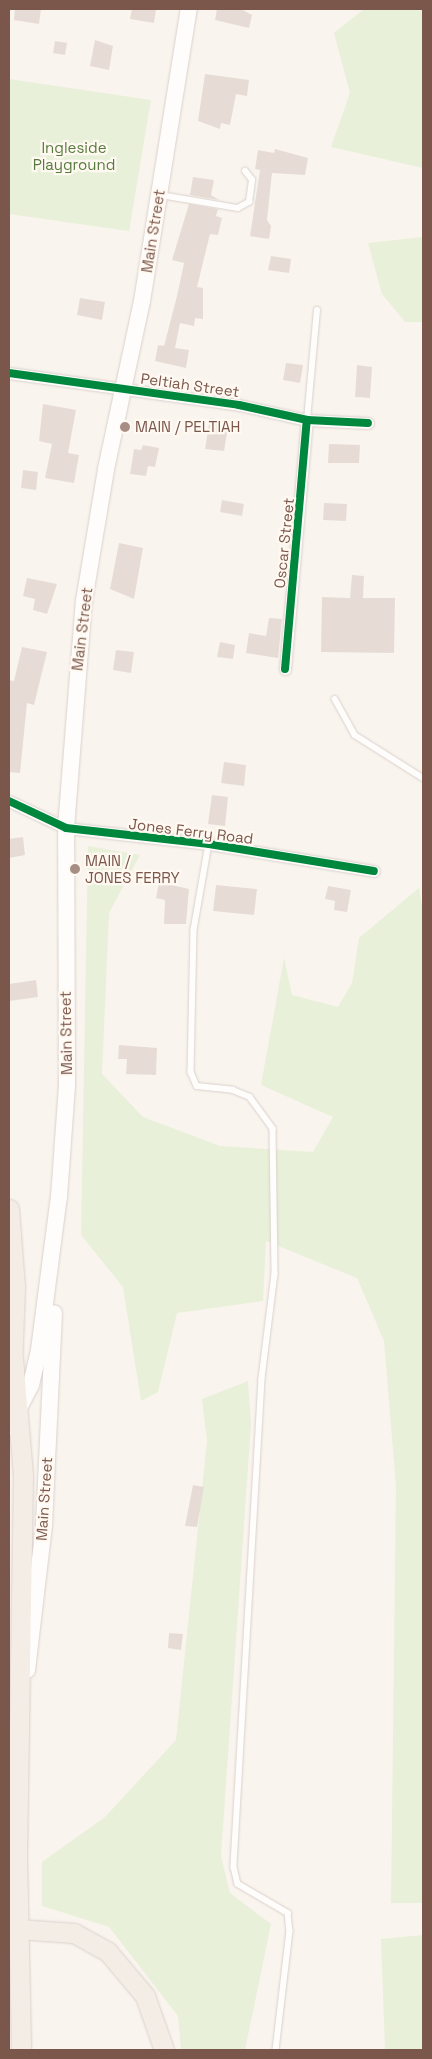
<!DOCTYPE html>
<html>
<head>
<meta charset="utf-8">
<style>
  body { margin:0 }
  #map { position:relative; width:432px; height:2059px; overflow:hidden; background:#faf4ee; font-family:"Space Grotesk",sans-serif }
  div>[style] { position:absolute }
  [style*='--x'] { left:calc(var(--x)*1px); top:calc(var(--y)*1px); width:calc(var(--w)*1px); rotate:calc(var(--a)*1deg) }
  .green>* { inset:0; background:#e8f0d9 }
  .building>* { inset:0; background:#e7dcd5 }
  .roads { filter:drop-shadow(0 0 1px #d9d1cc) drop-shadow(0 0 1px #d9d1cc) }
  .service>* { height:5.5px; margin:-2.75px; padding:0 2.75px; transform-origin:2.75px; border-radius:2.75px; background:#fefdfc }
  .minor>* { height:11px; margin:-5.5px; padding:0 5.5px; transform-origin:5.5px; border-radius:5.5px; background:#fefdfc }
  .secondary>* { height:16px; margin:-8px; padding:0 8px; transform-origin:8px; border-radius:8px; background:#fefdfc }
  .primary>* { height:19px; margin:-9.5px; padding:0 9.5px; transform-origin:9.5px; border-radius:9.5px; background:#f4ede6 }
  .cycleway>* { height:8px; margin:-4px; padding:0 4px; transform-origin:4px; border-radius:4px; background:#00873e }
  .dots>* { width:14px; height:14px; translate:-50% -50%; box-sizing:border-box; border:2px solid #fff9f2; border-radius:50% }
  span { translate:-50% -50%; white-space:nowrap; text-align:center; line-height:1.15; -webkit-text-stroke:4.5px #fff9f2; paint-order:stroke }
  .park-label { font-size:15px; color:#577b3f }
  .street-label { font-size:15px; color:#7b574b }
  .poi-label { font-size:15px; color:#7b574b }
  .left { translate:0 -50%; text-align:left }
  .frame { position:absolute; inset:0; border:10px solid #7b574b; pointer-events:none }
</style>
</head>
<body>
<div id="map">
  <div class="green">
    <div style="clip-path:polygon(364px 9px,423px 9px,423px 168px,331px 147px,350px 93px,334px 33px)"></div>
    <div style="clip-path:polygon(9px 79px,151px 100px,129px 231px,9px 214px)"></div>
    <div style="clip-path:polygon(423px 237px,423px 322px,405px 322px,382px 294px,368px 243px)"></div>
    <div style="clip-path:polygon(88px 846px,140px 855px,109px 913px,102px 1074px,143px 1117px,220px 1146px,313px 1152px,333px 1117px,261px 1085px,284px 958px,292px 995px,338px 1007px,352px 983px,359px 938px,419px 888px,423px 914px,423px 1903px,391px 1903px,396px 1486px,384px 1341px,357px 1278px,266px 1241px,263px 1301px,177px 1313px,158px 1392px,141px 1401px,123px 1287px,81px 1235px)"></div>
    <div style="clip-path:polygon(248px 1381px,251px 1424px,221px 1856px,230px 1893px,271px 1924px,245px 2050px,181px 2050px,178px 2016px,109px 1927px,42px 1906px,42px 1862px,105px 1817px,176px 1740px,207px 1441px,202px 1399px)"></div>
    <div style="clip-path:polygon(423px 1935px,423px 2050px,385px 2050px,381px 1939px)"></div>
  </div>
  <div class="building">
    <div style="clip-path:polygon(15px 9px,41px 9px,39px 24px,14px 20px)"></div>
    <div style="clip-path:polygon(132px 9px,156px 9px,154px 23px,130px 19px)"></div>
    <div style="clip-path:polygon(217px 9px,241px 9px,252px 15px,249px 28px,215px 20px)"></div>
    <div style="clip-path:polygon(95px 40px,113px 46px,109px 70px,90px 66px)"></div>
    <div style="clip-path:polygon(55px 41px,67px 43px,65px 55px,53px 53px)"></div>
    <div style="clip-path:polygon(205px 74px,249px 80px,247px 96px,236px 94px,230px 125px,221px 123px,220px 129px,198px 121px)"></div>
    <div style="clip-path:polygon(275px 149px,308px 158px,305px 175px,272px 173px,267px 220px,271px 226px,269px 239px,250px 236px,260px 170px,255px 169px,258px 150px,274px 153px)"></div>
    <div style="clip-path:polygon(193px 177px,214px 180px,211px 195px,219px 200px,190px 195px)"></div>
    <div style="clip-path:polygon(189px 204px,218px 209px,216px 216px,222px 218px,218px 235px,210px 234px,197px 287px,203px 288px,203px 319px,195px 318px,194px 326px,180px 323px,175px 348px,189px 350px,186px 368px,155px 361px,158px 345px,164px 346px,177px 296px,184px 263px,172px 260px)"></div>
    <div style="clip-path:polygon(271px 256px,291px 259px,289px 273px,268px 270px)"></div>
    <div style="clip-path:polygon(80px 298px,105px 302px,102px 320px,77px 315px)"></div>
    <div style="clip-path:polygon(286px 363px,303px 365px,300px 383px,283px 380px)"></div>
    <div style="clip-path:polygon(357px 365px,372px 367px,370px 398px,355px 397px)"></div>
    <div style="clip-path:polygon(43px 404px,76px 410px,68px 453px,79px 455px,74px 483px,45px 478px,52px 444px,39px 441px)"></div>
    <div style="clip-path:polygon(210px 418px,229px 421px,224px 451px,205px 449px)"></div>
    <div style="clip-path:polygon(329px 444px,360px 445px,359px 463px,328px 463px)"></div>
    <div style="clip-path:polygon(143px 445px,159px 448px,155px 467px,148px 466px,146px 476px,130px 474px,134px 449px,141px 450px)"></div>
    <div style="clip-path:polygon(23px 470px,38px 472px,36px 490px,21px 488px)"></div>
    <div style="clip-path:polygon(222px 500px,244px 504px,242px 516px,220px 512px)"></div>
    <div style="clip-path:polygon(324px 503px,347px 504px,346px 521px,323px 520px)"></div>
    <div style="clip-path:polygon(119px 543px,143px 548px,134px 599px,110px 589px)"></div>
    <div style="clip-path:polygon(352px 575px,364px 576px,363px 598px,395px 598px,394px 653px,321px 652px,322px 597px,350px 598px)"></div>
    <div style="clip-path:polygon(27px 578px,57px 584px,47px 614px,33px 610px,35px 599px,23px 596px)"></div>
    <div style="clip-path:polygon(269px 618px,282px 619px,278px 658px,246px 653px,249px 633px,266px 636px)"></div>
    <div style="clip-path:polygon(220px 642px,235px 645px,233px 659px,217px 657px)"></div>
    <div style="clip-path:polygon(22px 647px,47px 652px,34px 705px,27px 703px,20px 773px,9px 772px,9px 680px,14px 681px)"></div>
    <div style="clip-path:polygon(116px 650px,134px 652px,131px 673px,113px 670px)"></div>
    <div style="clip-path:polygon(224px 762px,246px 765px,244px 786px,221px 783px)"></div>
    <div style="clip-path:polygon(212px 795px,228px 797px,225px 826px,208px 824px)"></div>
    <div style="clip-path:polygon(23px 837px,25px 855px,9px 858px,9px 839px)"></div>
    <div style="clip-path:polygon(159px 882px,189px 889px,186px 924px,164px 924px,165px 900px,156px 898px)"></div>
    <div style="clip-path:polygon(216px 885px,257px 889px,254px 915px,213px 911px)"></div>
    <div style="clip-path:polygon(328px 886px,351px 890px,347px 912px,334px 910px,335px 901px,325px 899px)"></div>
    <div style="clip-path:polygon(36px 980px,38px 997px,9px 1001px,9px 984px)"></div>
    <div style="clip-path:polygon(119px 1045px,157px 1048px,156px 1075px,126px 1074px,127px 1059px,118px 1059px)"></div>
    <div style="clip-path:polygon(193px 1485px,204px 1487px,197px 1527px,185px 1526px)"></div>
    <div style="clip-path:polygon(169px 1633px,183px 1634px,181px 1650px,168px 1648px)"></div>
  </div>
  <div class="roads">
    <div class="service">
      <div style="--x:161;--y:195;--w:78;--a:9.6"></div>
      <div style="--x:238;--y:208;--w:13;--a:-29"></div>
      <div style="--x:249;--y:202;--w:22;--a:-82"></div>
      <div style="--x:252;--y:180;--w:11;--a:-128"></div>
      <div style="--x:307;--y:420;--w:110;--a:-84.8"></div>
      <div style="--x:335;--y:699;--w:41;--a:60.9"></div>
      <div style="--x:355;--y:735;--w:80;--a:32.3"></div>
      <div style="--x:209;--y:844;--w:87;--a:99.9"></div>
      <div style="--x:194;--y:930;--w:142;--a:91.2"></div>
      <div style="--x:191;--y:1072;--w:15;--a:67"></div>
      <div style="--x:197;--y:1086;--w:36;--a:6"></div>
      <div style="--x:233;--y:1090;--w:18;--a:22"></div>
      <div style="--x:250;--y:1097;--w:39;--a:54"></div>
      <div style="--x:273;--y:1129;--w:145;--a:89.2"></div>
      <div style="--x:275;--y:1274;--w:106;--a:97.1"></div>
      <div style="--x:262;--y:1379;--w:489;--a:93.3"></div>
      <div style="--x:234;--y:1867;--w:17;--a:77"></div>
      <div style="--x:238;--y:1884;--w:58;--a:30.1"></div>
      <div style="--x:288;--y:1913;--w:18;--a:84"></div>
      <div style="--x:290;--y:1931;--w:120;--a:96.7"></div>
    </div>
    <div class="minor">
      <div style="--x:9;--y:373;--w:232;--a:7.9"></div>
      <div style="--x:239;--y:405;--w:70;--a:12.4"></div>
      <div style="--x:307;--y:420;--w:61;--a:2.8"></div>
      <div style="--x:285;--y:669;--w:250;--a:-85"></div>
      <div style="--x:9;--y:801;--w:63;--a:25.3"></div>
      <div style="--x:66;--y:828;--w:144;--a:6.4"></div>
      <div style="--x:209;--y:844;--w:167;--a:9.3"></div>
    </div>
    <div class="secondary">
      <div style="--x:9;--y:1427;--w:47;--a:-62.4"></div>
      <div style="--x:31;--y:1385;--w:36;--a:-77"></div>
      <div style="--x:39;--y:1350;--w:154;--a:-82.6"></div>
      <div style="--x:59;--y:1197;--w:111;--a:-85.9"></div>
      <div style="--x:67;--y:1086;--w:258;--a:-90.2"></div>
      <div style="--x:66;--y:828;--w:228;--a:-85.5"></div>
      <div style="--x:84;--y:601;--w:134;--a:-80.5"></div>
      <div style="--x:106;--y:469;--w:172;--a:-77.9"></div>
      <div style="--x:142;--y:301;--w:296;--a:-80.9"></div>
      <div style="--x:27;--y:1670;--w:146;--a:-83.3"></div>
      <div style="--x:44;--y:1525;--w:212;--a:-87.3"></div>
    </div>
    <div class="primary">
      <div style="--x:9;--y:1209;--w:78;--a:85.6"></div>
      <div style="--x:15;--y:1287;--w:82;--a:92.1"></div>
      <div style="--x:13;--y:1358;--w:117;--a:85.1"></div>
      <div style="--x:23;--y:1475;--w:381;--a:90.9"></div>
      <div style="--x:17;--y:1856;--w:194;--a:88.8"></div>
      <div style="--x:18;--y:1929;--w:56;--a:4.1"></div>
      <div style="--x:74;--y:1933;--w:39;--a:29"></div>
      <div style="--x:108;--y:1952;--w:57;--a:49.9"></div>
      <div style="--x:145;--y:1996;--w:57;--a:70.6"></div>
    </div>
  </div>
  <div class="cycleway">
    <div style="--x:9;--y:373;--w:232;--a:7.9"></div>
    <div style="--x:239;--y:405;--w:70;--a:12.4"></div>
    <div style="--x:307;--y:420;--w:61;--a:2.8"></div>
    <div style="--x:285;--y:669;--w:250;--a:-85"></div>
    <div style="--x:9;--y:801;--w:63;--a:25.3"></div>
    <div style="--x:66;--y:828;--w:144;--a:6.4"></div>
    <div style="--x:209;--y:844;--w:167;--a:9.3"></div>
  </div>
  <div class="dots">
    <div style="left:125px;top:427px;background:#a78e84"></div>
    <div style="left:75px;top:869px;background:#a78e84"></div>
  </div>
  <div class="park-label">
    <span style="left:74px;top:156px">Ingleside<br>Playground</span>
  </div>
  <div class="street-label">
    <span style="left:153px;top:231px;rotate:-81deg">Main Street</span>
    <span style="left:190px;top:385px;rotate:8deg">Peltiah Street</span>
    <span style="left:284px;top:543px;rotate:-84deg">Oscar Street</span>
    <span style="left:82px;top:629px;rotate:-83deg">Main Street</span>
    <span style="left:191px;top:831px;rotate:7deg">Jones Ferry Road</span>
    <span style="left:66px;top:1033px;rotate:-91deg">Main Street</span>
    <span style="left:44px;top:1499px;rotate:-86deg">Main Street</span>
  </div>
  <div class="poi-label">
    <span class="left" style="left:135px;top:427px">MAIN / PELTIAH</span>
    <span class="left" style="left:85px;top:869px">MAIN /<br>JONES FERRY</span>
  </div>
  <div class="frame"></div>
</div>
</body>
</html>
